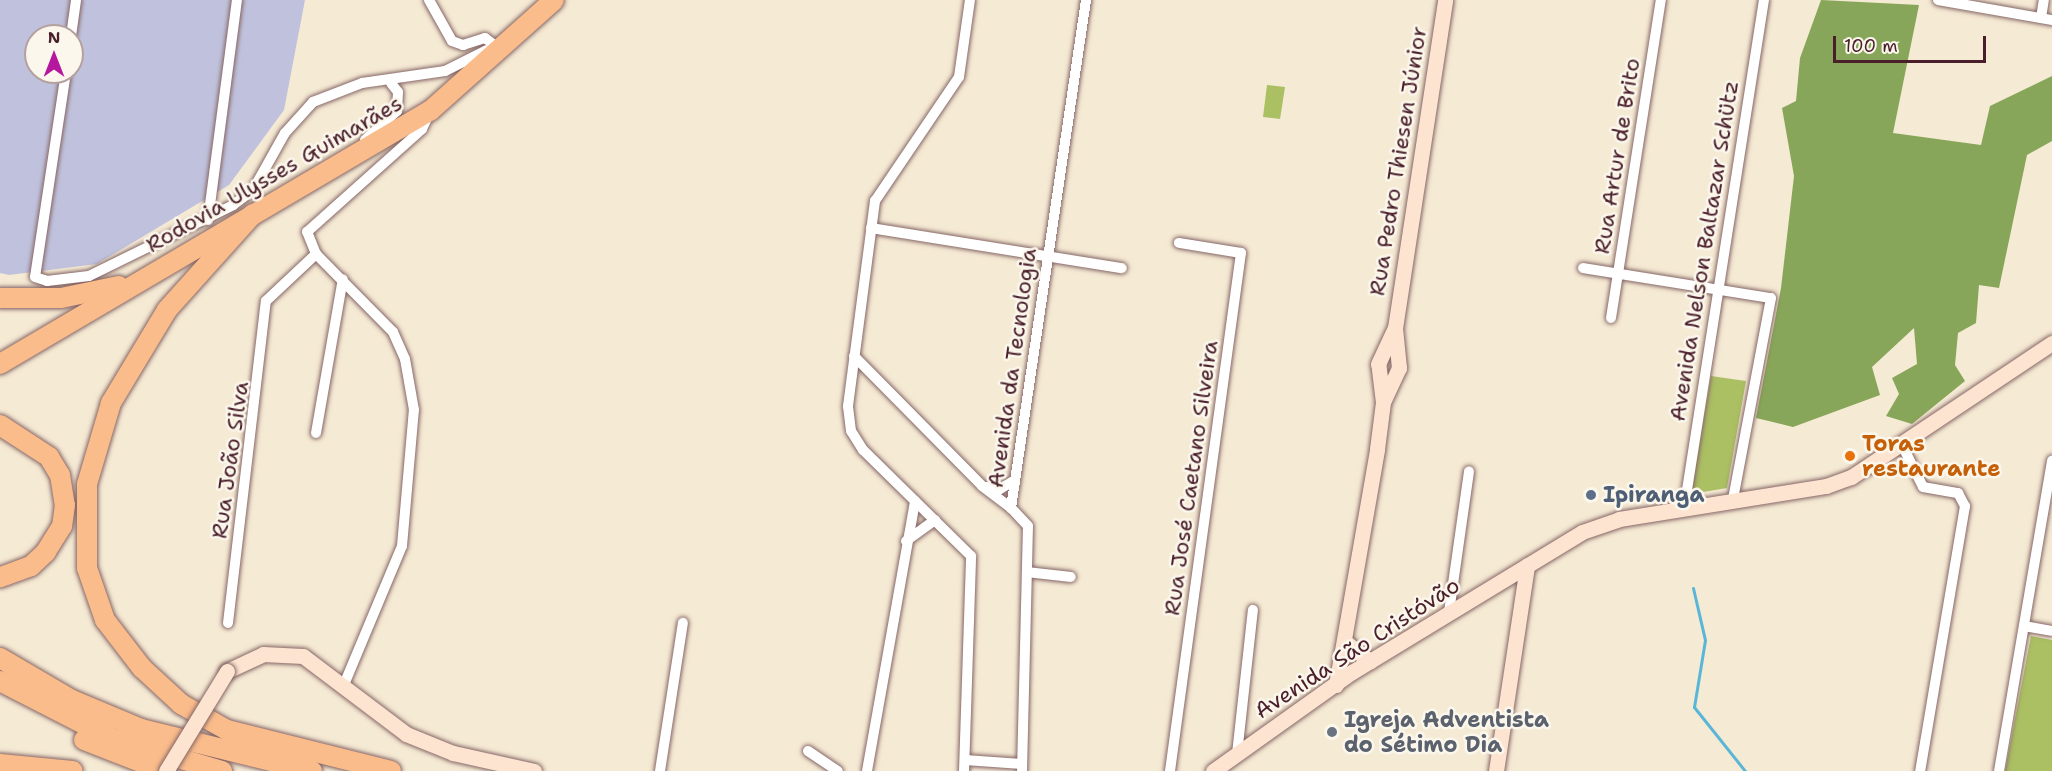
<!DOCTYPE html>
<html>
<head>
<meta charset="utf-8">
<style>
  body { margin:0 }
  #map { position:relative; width:2052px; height:771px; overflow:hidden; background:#f5ead4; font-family:"Shantell Sans",sans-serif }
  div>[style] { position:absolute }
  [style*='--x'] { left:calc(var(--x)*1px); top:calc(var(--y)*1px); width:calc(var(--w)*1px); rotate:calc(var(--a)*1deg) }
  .industrial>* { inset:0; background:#c0c2dd }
  .green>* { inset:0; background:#abbf63 }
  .forest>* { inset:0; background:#88a659 }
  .stream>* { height:3px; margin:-1.5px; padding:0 1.5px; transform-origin:1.5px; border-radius:1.5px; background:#5ab6d8 }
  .roads { filter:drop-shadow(0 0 2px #866666) drop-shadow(0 0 2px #866666) }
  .street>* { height:10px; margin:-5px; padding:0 5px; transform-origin:5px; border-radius:5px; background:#fff }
  .secondary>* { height:15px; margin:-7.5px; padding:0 7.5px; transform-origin:7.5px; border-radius:7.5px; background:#fde4d1 }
  .highway>* { height:20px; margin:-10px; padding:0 10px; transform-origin:10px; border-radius:10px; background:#fabc8b }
  .bridges { filter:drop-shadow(0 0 2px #866666) drop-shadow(0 0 2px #866666) }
  .secondary-bridge>* { height:15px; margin:-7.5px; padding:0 7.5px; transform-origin:7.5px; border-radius:7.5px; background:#fde4d1 }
  .dots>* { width:16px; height:16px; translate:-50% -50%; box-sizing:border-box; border:3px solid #fbf7ec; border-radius:50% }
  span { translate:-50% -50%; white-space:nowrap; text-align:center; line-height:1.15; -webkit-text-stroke:5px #fbf7ec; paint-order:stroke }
  .street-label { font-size:22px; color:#4a1f2b }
  .food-label { font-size:22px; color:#c56008; font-weight:700 }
  .left { translate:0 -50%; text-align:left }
  .service-label { font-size:22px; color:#4e5e75; font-weight:700 }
  .worship-label { font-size:22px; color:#5b616d; font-weight:700 }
  .north { position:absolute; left:24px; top:24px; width:60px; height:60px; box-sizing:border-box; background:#fbf7ec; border:2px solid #b4a19f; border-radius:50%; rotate:0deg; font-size:16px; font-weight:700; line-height:24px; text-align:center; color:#4a1f2b }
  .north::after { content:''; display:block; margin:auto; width:21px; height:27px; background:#b5179e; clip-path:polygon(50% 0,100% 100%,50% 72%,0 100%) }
  .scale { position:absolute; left:1833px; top:36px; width:153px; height:27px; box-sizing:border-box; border:3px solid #4a1f2b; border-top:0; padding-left:8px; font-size:18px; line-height:21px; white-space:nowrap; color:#4a1f2b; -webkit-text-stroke:4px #fbf7ec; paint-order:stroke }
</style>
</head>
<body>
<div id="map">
  <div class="industrial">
    <div style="clip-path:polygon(evenodd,0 0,305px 0,284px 110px,229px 185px,97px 264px,9px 275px,0 273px,0 0,36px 36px,72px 36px,72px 72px,36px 72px,36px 36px)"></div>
  </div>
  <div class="green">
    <div style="clip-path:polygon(1267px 85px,1285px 87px,1280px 119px,1263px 117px)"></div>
    <div style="clip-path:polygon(1711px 376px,1746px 381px,1727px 488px,1691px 494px)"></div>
    <div style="clip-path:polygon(2031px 636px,2052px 640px,2052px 771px,2005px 771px)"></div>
  </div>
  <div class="forest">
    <div style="clip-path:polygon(1821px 0,1919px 5px,1893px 133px,1981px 145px,1990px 106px,2052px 76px,2052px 141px,2027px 155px,1999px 288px,1979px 285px,1976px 323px,1958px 333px,1955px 365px,1965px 381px,1912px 424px,1886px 416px,1899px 394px,1892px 378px,1917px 364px,1914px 328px,1872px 367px,1880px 395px,1793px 427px,1756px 418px,1781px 288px,1794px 176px,1782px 108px,1796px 101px,1800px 58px)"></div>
  </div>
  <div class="stream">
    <div style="--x:1693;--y:588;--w:53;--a:77"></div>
    <div style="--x:1705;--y:640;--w:68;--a:99.3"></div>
    <div style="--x:1694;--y:707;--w:82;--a:51.4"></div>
  </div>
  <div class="roads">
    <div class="street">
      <div style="--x:429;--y:0;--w:47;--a:60.7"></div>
      <div style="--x:452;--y:41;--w:12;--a:20"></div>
      <div style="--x:463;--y:45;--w:23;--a:-18"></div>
      <div style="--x:485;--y:38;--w:20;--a:37"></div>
      <div style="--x:1938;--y:0;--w:116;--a:10"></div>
      <div style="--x:2041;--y:18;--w:18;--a:-81"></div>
      <div style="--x:71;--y:36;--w:36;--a:-82"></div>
      <div style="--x:66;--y:72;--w:207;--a:98.6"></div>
      <div style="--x:35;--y:277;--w:13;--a:18"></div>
      <div style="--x:47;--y:281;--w:42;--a:-6.8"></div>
      <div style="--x:89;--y:276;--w:161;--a:-26.2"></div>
      <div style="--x:233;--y:205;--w:25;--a:-37"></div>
      <div style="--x:253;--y:190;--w:65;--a:-60.7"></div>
      <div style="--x:285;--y:133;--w:42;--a:-47.9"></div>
      <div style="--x:313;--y:102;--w:53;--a:-21.2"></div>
      <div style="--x:362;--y:83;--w:84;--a:-8.2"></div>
      <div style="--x:445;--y:71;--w:47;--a:-26.6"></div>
      <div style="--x:365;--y:140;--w:43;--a:-42.2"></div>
      <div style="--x:397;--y:111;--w:19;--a:-87"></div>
      <div style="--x:398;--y:92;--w:11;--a:-128"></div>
      <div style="--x:208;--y:220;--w:222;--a:-82.5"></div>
      <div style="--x:871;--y:228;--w:254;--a:9.1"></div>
      <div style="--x:1583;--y:268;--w:190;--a:9.1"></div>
      <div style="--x:1771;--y:298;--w:206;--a:100.7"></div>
      <div style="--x:1611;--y:318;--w:322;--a:-81.1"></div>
      <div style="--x:854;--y:356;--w:182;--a:45.4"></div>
      <div style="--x:982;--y:486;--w:36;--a:37"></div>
      <div style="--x:316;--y:433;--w:156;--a:-80.1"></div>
      <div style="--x:1902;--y:445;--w:47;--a:63.4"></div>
      <div style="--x:1923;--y:487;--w:36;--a:10"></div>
      <div style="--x:1958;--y:493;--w:15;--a:62"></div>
      <div style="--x:1965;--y:506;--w:269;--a:99.6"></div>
      <div style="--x:986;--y:487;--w:14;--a:8"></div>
      <div style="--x:1000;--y:489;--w:17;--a:-31"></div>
      <div style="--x:1684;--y:509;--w:515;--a:-81.07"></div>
      <div style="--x:906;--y:541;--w:36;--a:-36"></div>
      <div style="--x:1027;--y:572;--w:44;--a:6.5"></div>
      <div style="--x:1449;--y:612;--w:142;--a:-81.9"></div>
      <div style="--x:228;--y:623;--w:324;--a:-83.3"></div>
      <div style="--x:266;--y:301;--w:69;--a:-43.2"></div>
      <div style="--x:2024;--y:626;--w:28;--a:10"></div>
      <div style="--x:343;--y:687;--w:153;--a:-67.3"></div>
      <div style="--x:402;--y:546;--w:137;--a:-85"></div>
      <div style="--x:414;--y:410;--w:52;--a:-100"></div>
      <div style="--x:405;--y:359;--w:30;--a:-114"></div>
      <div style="--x:393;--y:332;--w:110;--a:-134.6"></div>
      <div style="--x:316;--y:254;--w:24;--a:-112"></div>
      <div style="--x:307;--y:232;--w:154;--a:-41.8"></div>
      <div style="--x:422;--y:129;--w:17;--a:-65"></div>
      <div style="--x:808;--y:751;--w:36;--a:34"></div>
      <div style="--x:1237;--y:754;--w:145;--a:-83.7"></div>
      <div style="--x:965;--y:760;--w:57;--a:4"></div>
      <div style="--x:660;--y:771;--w:150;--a:-81.2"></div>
      <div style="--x:867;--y:771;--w:274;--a:-79.9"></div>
      <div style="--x:964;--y:771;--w:215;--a:-88.1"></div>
      <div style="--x:971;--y:556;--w:151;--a:-135.5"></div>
      <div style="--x:863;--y:450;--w:22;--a:-122"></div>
      <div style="--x:851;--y:431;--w:25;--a:-97"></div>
      <div style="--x:848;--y:406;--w:207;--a:-82.5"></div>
      <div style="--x:875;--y:201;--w:150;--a:-55.9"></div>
      <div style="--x:959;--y:77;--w:78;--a:-81.9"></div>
      <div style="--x:1022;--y:771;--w:245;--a:-88.6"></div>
      <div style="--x:1028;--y:526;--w:25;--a:-133"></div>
      <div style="--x:1011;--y:508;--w:514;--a:-81.6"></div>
      <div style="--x:1170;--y:771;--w:523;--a:-82.2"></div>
      <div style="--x:1241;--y:253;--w:63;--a:-170.8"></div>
      <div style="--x:1999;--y:771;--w:315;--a:-80.3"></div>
    </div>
    <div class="secondary">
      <div style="--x:1383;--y:402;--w:38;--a:-65"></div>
      <div style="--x:1399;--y:368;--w:40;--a:-95.7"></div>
      <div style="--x:1395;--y:328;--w:332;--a:-81.3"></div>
      <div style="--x:1344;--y:641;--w:33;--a:38"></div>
      <div style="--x:227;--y:671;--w:40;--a:-25"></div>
      <div style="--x:263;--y:654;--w:40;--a:2.9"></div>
      <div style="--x:303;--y:656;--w:129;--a:37.1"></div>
      <div style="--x:406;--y:734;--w:51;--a:22"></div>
      <div style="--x:453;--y:753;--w:83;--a:12.5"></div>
      <div style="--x:1336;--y:685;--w:240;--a:-80.1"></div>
      <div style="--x:1377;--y:449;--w:47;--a:-82.7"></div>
      <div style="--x:1383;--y:402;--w:38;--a:-97"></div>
      <div style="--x:1378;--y:364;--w:40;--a:-65"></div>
      <div style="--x:1213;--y:771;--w:171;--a:-35.5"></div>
      <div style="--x:1352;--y:672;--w:269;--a:-31.3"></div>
      <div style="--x:1582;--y:532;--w:39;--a:-19"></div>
      <div style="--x:1619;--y:519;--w:210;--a:-9.1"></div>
      <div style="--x:1826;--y:486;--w:27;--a:-20"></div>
      <div style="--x:1851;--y:477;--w:242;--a:-33.7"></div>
      <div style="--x:1496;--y:771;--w:208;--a:-81.4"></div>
    </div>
    <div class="highway">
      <div style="--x:253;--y:214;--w:129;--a:131.9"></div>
      <div style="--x:167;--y:310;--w:109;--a:121.1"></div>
      <div style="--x:111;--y:403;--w:84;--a:106.5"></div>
      <div style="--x:87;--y:484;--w:84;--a:90"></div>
      <div style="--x:87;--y:568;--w:55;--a:70.9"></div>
      <div style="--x:105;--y:620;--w:61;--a:52.4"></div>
      <div style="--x:142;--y:668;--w:53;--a:42.7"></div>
      <div style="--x:181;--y:704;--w:53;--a:29.5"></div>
      <div style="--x:227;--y:730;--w:169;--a:14"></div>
      <div style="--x:0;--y:298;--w:61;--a:0"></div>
      <div style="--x:61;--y:298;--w:59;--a:-11.7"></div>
      <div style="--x:0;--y:364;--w:499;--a:-30.5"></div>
      <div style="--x:430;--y:111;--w:166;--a:-41.8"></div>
      <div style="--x:0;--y:425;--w:59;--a:33.1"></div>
      <div style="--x:49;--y:457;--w:21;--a:59"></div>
      <div style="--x:60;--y:475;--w:30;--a:81"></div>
      <div style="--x:65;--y:505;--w:21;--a:98"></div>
      <div style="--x:62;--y:526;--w:31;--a:122"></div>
      <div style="--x:46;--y:552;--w:21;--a:137"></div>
      <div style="--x:31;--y:566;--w:33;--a:160"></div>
      <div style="--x:0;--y:658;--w:83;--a:30.3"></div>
      <div style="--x:72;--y:700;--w:75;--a:22.8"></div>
      <div style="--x:141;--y:729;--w:176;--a:13.8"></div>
      <div style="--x:0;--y:681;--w:125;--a:27.2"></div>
      <div style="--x:111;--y:738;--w:116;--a:16.6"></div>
      <div style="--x:84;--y:740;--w:86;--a:21.2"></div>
      <div style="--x:0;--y:764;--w:73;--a:5.5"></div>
    </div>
  </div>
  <div class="bridges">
    <div class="secondary-bridge">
      <div style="--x:166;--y:771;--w:117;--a:-58.6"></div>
    </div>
  </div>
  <div class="dots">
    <div style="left:1850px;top:456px;background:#e8710a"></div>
    <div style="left:1591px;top:495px;background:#5c6f8a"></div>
    <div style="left:1332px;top:732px;background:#6b7280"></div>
  </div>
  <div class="street-label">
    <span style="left:1617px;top:156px;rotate:-81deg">Rua Artur de Brito</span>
    <span style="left:1398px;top:161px;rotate:-81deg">Rua Pedro Thiesen Júnior</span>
    <span style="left:274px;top:174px;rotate:-30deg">Rodovia Ulysses Guimarães</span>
    <span style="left:1704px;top:251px;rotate:-81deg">Avenida Nelson Baltazar Schütz</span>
    <span style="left:1012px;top:368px;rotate:-82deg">Avenida da Tecnologia</span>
    <span style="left:230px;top:460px;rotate:-82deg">Rua João Silva</span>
    <span style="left:1191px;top:478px;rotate:-82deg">Rua José Caetano Silveira</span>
    <span style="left:1357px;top:648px;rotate:-33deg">Avenida São Cristóvão</span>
  </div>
  <div class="food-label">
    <span class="left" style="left:1862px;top:456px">Toras<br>restaurante</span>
  </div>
  <div class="service-label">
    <span class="left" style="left:1603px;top:495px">Ipiranga</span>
  </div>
  <div class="worship-label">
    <span class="left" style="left:1344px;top:732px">Igreja Adventista<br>do Sétimo Dia</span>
  </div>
  <div class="north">N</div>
  <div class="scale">100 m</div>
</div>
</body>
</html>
